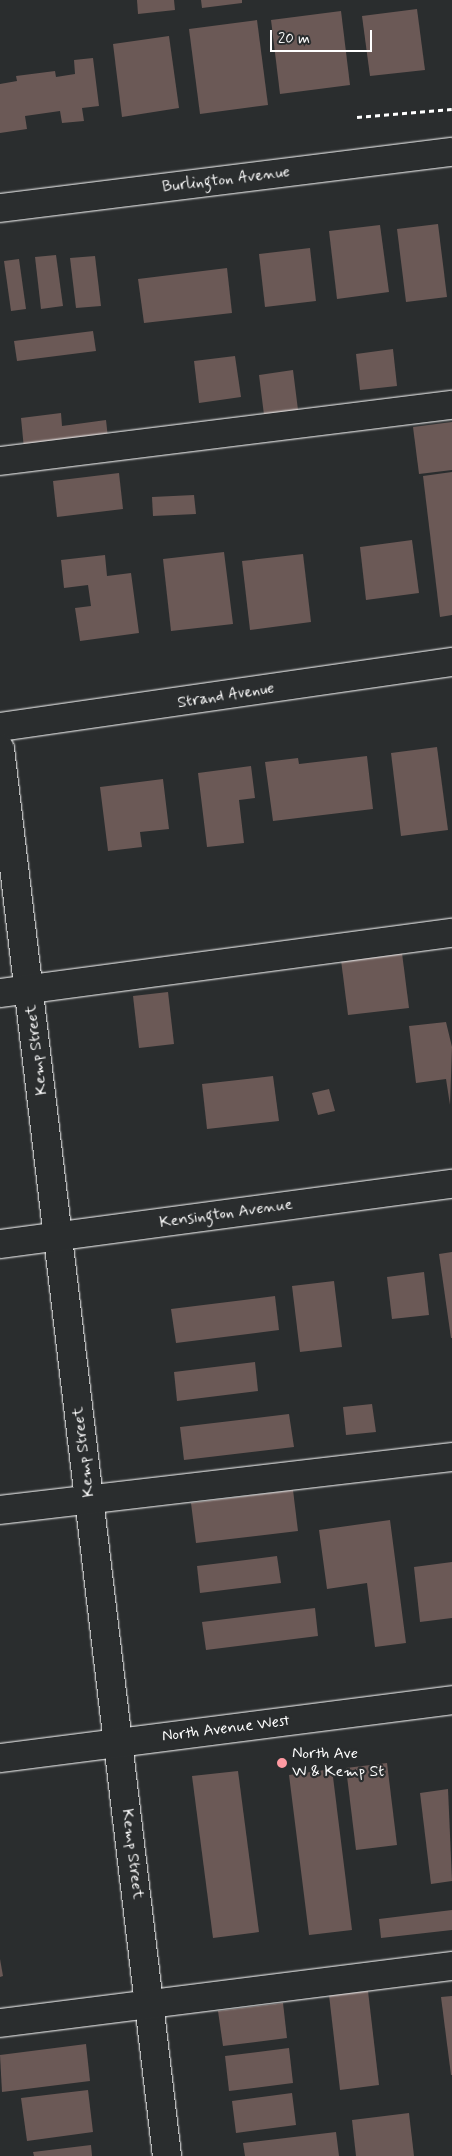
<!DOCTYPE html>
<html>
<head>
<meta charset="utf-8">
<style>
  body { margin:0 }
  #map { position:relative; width:452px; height:2156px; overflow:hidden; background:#2a2d2e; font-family:Mynerve,sans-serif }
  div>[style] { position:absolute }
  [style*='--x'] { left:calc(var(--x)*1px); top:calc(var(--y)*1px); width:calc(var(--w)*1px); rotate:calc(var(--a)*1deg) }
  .building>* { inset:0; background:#6b5956 }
  .path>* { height:3px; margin-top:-1.5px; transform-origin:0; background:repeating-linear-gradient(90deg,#fff 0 5px,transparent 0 9px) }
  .roads { filter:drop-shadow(0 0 1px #fff) drop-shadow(0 0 1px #fff) }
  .minor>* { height:28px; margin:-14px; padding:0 14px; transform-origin:14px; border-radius:14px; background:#2a2d2e }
  .dots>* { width:14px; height:14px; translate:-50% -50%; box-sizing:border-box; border:2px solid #2a2d2e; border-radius:50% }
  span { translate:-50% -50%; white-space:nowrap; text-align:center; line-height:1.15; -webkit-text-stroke:4.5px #2a2d2e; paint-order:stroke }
  .street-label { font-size:16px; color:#fff }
  .poi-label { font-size:16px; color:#fff }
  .left { translate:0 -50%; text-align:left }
  .scale { position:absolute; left:270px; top:30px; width:102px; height:22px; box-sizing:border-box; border:2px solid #fff; border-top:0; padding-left:6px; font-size:15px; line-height:18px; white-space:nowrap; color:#fff; -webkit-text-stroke:4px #2a2d2e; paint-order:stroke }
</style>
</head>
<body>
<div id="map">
  <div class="building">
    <div style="clip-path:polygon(137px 0,174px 0,175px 10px,138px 14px)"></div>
    <div style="clip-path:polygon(201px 0,242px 0,242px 3px,202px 8px)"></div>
    <div style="clip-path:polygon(417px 9px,425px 70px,370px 76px,362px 16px)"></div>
    <div style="clip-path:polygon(341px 11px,350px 85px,280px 94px,271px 20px)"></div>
    <div style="clip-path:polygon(257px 20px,268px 105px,200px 114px,189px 29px)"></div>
    <div style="clip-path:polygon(169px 36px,179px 108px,122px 117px,113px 44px)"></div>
    <div style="clip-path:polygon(93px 58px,99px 106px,82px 108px,84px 121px,62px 123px,60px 111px,25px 116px,27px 129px,0 133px,0 84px,17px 81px,16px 76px,55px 71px,56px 77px,75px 74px,74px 60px)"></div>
    <div style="clip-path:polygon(438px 224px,447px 297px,406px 302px,397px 229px)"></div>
    <div style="clip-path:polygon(380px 225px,389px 292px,337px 299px,329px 231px)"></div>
    <div style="clip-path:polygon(310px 248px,316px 301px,265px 307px,259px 254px)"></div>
    <div style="clip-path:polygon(56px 255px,63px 306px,41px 309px,35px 257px)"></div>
    <div style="clip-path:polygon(95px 256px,101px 306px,76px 308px,70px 258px)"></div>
    <div style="clip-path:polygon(19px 259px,26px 309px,11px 311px,4px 261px)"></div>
    <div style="clip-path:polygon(227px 268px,232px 313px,144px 323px,138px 279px)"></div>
    <div style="clip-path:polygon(93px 331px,96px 351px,17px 361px,14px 341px)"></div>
    <div style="clip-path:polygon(393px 349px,397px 386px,360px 390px,356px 354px)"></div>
    <div style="clip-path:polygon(235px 356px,241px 397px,199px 403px,194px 361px)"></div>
    <div style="clip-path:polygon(293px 370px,298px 410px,264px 415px,259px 375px)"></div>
    <div style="clip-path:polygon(61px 413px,62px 426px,106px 420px,108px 438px,24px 449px,21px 418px)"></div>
    <div style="clip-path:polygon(452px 422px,452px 470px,419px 474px,413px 427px)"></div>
    <div style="clip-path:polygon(452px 472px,452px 615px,440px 617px,423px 476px)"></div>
    <div style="clip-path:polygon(119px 473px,123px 509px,57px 517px,53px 481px)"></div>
    <div style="clip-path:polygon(194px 495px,196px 514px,153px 516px,152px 497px)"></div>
    <div style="clip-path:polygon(412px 540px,419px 593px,366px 600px,360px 547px)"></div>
    <div style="clip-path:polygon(224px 552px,233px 624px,171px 631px,163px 559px)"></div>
    <div style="clip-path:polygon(303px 554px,311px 622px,250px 630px,242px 561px)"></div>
    <div style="clip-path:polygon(105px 555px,107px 576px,131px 573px,139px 633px,80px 641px,75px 608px,91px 606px,88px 585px,64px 588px,61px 560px)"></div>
    <div style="clip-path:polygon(437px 747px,448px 830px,401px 836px,391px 753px)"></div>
    <div style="clip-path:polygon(367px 756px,373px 809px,273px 821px,265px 762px,298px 758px,299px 764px)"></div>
    <div style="clip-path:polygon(251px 766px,255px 798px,239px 800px,244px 843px,207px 847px,198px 773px)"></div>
    <div style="clip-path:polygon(163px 779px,169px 829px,140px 832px,142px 847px,108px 851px,100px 787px)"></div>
    <div style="clip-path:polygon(402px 953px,409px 1008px,348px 1015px,341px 960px)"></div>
    <div style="clip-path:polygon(168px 992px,174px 1044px,139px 1048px,133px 996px)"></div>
    <div style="clip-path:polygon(446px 1022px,452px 1047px,450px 1105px,446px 1079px,416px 1083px,409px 1026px)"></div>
    <div style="clip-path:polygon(273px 1076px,279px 1121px,207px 1129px,202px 1084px)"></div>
    <div style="clip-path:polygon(329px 1089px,335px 1111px,318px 1115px,312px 1093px)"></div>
    <div style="clip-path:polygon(452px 1252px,452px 1338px,451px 1338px,439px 1254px)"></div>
    <div style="clip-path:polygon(424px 1272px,429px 1315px,392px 1319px,387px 1277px)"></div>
    <div style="clip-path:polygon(334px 1281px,342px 1347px,300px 1352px,292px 1286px)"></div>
    <div style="clip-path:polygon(275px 1296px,279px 1330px,176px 1343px,171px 1309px)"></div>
    <div style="clip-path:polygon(255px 1362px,258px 1391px,177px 1401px,174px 1372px)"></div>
    <div style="clip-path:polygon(372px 1404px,376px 1432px,346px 1435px,343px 1407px)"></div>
    <div style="clip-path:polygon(289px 1414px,294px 1447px,184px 1460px,180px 1427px)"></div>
    <div style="clip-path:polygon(293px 1490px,298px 1531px,196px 1543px,191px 1503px)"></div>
    <div style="clip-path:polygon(390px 1520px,406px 1643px,375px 1647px,367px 1583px,327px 1589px,319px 1530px)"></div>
    <div style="clip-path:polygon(277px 1556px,281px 1583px,200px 1593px,197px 1566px)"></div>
    <div style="clip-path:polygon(452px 1562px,452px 1618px,420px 1622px,414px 1567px)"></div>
    <div style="clip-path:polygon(315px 1608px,318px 1636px,206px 1650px,202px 1622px)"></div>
    <div style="clip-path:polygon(387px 1763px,397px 1845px,356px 1850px,346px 1768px)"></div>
    <div style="clip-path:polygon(332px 1769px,352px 1930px,309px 1935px,289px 1775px)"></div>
    <div style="clip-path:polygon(238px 1771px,259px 1932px,213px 1938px,192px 1776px)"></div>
    <div style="clip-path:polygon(448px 1789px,452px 1881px,431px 1884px,420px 1793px)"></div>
    <div style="clip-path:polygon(452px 1910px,452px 1930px,381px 1938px,379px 1919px)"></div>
    <div style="clip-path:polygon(0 1959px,3px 1976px,0 1977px)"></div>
    <div style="clip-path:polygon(368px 1991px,379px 2085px,340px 2090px,329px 1995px)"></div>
    <div style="clip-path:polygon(452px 1996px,452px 2075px,451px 2075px,441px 1997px)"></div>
    <div style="clip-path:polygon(283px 2003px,287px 2038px,223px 2046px,218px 2011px)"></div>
    <div style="clip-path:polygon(86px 2044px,90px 2081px,2px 2092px,0 2055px)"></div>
    <div style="clip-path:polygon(289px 2048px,293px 2083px,229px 2091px,225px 2056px)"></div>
    <div style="clip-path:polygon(88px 2090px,93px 2132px,27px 2141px,21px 2098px)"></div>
    <div style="clip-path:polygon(292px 2093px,296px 2125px,236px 2133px,232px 2101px)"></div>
    <div style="clip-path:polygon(409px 2113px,414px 2156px,356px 2156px,352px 2120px)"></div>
    <div style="clip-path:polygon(336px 2132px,339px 2156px,245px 2156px,243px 2143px)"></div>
    <div style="clip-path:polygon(91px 2145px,92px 2156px,34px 2156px,33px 2152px)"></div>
  </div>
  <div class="path">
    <div style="--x:357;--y:117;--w:95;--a:-4.8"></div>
  </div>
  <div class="roads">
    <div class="minor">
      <div style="--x:0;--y:208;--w:455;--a:-7.1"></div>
      <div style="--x:0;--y:461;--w:455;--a:-7.1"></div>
      <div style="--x:0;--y:727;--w:457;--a:-8.2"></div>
      <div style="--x:0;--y:749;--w:1417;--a:83.23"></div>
      <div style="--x:0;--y:993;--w:456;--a:-7.6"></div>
      <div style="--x:0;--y:1244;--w:456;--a:-7.6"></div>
      <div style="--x:0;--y:1510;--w:455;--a:-6.7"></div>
      <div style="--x:0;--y:1758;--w:456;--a:-7.3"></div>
      <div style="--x:0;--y:2023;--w:456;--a:-7.2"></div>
    </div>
  </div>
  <div class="dots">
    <div style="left:282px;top:1763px;background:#ff9aa2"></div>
  </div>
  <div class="street-label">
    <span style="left:226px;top:180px;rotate:-7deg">Burlington Avenue</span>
    <span style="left:226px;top:696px;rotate:-9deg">Strand Avenue</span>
    <span style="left:37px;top:1050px;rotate:-97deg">Kemp Street</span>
    <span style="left:226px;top:1214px;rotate:-8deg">Kensington Avenue</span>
    <span style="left:84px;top:1452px;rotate:-97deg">Kemp Street</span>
    <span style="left:226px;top:1729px;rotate:-7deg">North Avenue West</span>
    <span style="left:132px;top:1854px;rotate:83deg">Kemp Street</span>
  </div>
  <div class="poi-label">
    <span class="left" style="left:292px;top:1763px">North Ave<br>W &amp; Kemp St</span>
  </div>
  <div class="scale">20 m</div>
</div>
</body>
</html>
